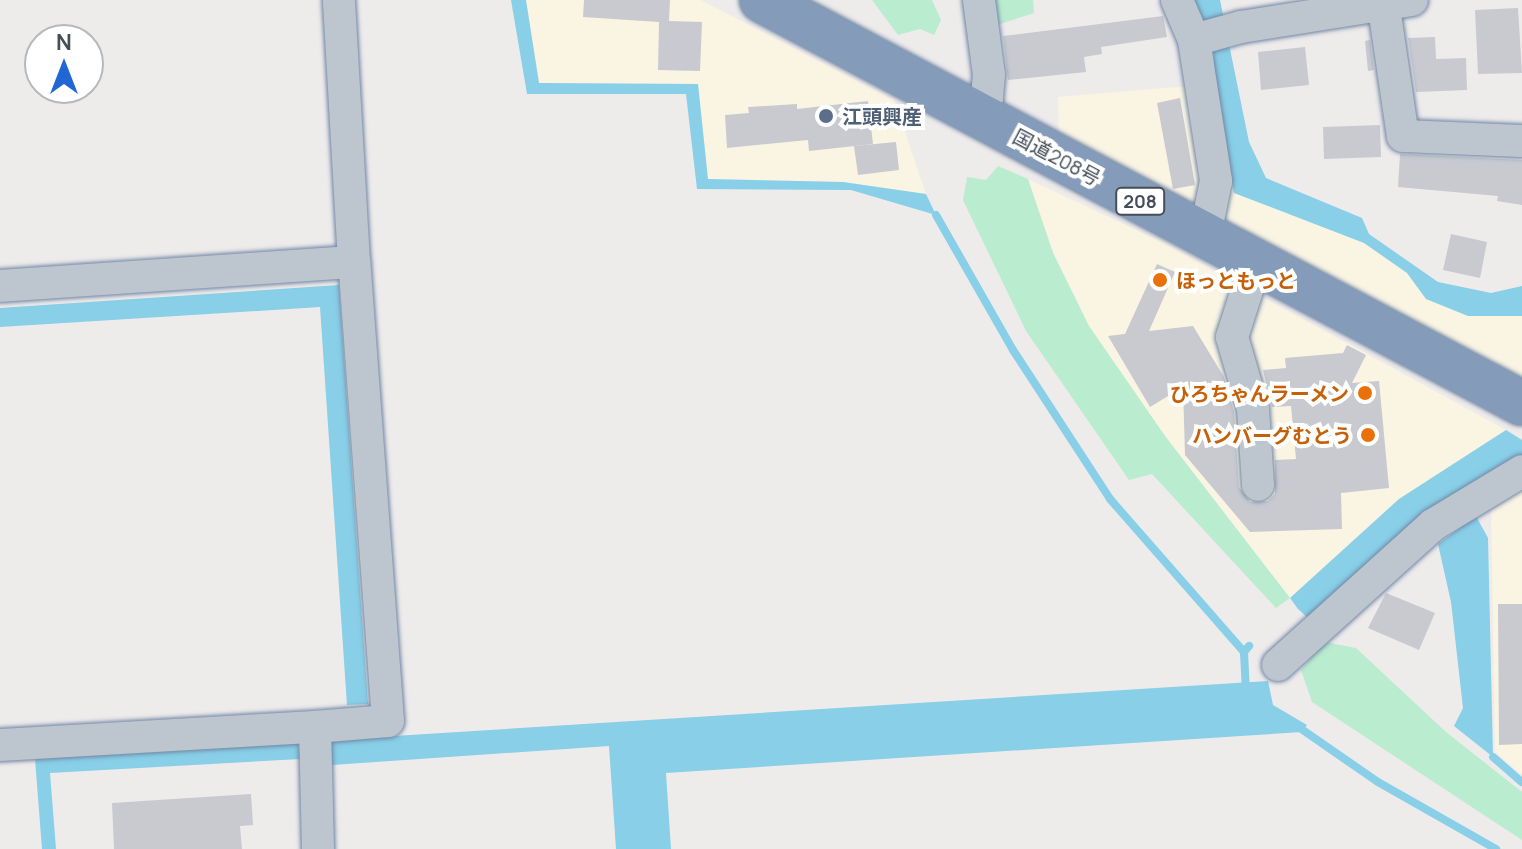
<!DOCTYPE html>
<html>
<head>
<meta charset="utf-8">
<style>
  body { margin:0 }
  #map { position:relative; width:1522px; height:849px; overflow:hidden; background:#eeebeb; font-family:Manrope,"Noto Sans JP",sans-serif }
  div>[style] { position:absolute }
  [style*='--x'] { left:calc(var(--x)*1px); top:calc(var(--y)*1px); width:calc(var(--w)*1px); rotate:calc(var(--a)*1deg) }
  .commercial>* { inset:0; background:#faf4e3 }
  .green>* { inset:0; background:#baeccf }
  .water>* { inset:0; background:#88cfe7 }
  .stream>* { height:8px; margin:-4px; padding:0 4px; transform-origin:4px; border-radius:4px; background:#88cfe7 }
  .building>* { inset:0; background:#c8cad0 }
  .roads { filter:drop-shadow(0 0 2px #7087a5) drop-shadow(0 0 2px #7087a5) }
  .minor>* { height:32px; margin:-16px; padding:0 16px; transform-origin:16px; border-radius:16px; background:#bdc5ce }
  .highway>* { height:44px; margin:-22px; padding:0 22px; transform-origin:22px; border-radius:22px; background:#849cb9 }
  .dots>* { width:22px; height:22px; translate:-50% -50%; box-sizing:border-box; border:4px solid #fff; border-radius:50% }
  span { translate:-50% -50%; white-space:nowrap; text-align:center; line-height:1.15; -webkit-text-stroke:8px #fff; paint-order:stroke }
  .shield-label span { padding:2px 6px; background:#fff; border:2px solid; border-radius:6px; -webkit-text-stroke-width:0 }
  .shield-label { font-size:18px; color:#454e58; font-weight:700 }
  .service-label { font-size:20px; color:#4e5e75; font-weight:700 }
  .left { translate:0 -50%; text-align:left }
  .street-label { font-size:20px; color:#454e58 }
  .food-label { font-size:20px; color:#c56008; font-weight:700 }
  .right { translate:-100% -50%; text-align:right }
  .north { position:absolute; left:24px; top:24px; width:80px; height:80px; box-sizing:border-box; background:#fff; border:2px solid #b5b8bc; border-radius:50%; rotate:0deg; font-size:22px; font-weight:700; line-height:32px; text-align:center; color:#454e58 }
  .north::after { content:''; display:block; margin:auto; width:28px; height:36px; background:#2067d4; clip-path:polygon(50% 0,100% 100%,50% 72%,0 100%) }
</style>
</head>
<body>
<div id="map">
  <div class="commercial">
    <div style="clip-path:polygon(526px 0,701px 0,894px 100px,926px 194px,843px 182px,708px 179px,698px 84px,539px 83px)"></div>
    <div style="clip-path:polygon(1190px 86px,1208px 168px,1354px 226px,1440px 297px,1522px 304px,1522px 383px,1059px 136px,1058px 97px)"></div>
    <div style="clip-path:polygon(1028px 179px,1162px 242px,1506px 430px,1399px 499px,1290px 598px,1165px 436px,1089px 326px,1053px 252px)"></div>
    <div style="clip-path:polygon(1522px 486px,1522px 775px,1495px 752px,1491px 503px)"></div>
  </div>
  <div class="green">
    <div style="clip-path:polygon(872px 0,932px 0,941px 20px,934px 35px,920px 29px,898px 35px)"></div>
    <div style="clip-path:polygon(991px 0,1033px 0,1034px 13px,994px 26px)"></div>
    <div style="clip-path:polygon(998px 166px,1028px 179px,1053px 253px,1089px 326px,1165px 436px,1290px 598px,1276px 608px,1152px 474px,1129px 480px,1026px 331px,963px 200px,967px 177px,986px 180px)"></div>
    <div style="clip-path:polygon(1325px 642px,1356px 648px,1446px 732px,1522px 792px,1522px 840px,1312px 702px,1301px 670px)"></div>
  </div>
  <div class="water">
    <div style="clip-path:polygon(511px 0,526px 0,539px 83px,698px 84px,708px 179px,843px 182px,926px 194px,936px 215px,851px 190px,697px 189px,686px 94px,527px 94px)"></div>
    <div style="clip-path:polygon(1191px 0,1220px 0,1249px 142px,1266px 178px,1362px 218px,1369px 234px,1438px 282px,1491px 293px,1522px 286px,1522px 316px,1468px 316px,1426px 299px,1407px 273px,1364px 243px,1234px 193px,1215px 88px,1213px 42px)"></div>
    <div style="clip-path:polygon(339px 285px,368px 704px,347px 705px,320px 307px,0 327px,0 308px)"></div>
    <div style="clip-path:polygon(1506px 430px,1522px 440px,1522px 458px,1308px 618px,1298px 609px,1290px 598px,1399px 499px)"></div>
    <div style="clip-path:polygon(1476px 516px,1488px 538px,1493px 757px,1454px 726px,1463px 708px,1451px 602px,1438px 544px)"></div>
    <div style="clip-path:polygon(1268px 681px,1273px 705px,1307px 725px,1302px 732px,666px 773px,671px 849px,616px 849px,609px 746px,332px 765px,330px 740px)"></div>
    <div style="clip-path:polygon(297px 740px,301px 759px,50px 773px,56px 849px,42px 849px,35px 759px)"></div>
  </div>
  <div class="stream">
    <div style="--x:936;--y:215;--w:155;--a:60.3"></div>
    <div style="--x:1013;--y:350;--w:178;--a:56.9"></div>
    <div style="--x:1110;--y:499;--w:203;--a:48.8"></div>
    <div style="--x:1246;--y:692;--w:40;--a:-92.9"></div>
    <div style="--x:1244;--y:652;--w:8;--a:-50"></div>
    <div style="--x:1297;--y:726;--w:98;--a:34.7"></div>
    <div style="--x:1378;--y:782;--w:136;--a:29.6"></div>
    <div style="--x:1493;--y:757;--w:38;--a:41"></div>
  </div>
  <div class="building">
    <div style="clip-path:polygon(584px 0,670px 0,669px 21px,702px 22px,700px 71px,658px 70px,659px 22px,583px 17px)"></div>
    <div style="clip-path:polygon(1518px 8px,1522px 73px,1478px 74px,1475px 10px)"></div>
    <div style="clip-path:polygon(1163px 16px,1167px 37px,1101px 47px,1102px 54px,1084px 57px,1086px 72px,1008px 80px,1003px 36px)"></div>
    <div style="clip-path:polygon(1435px 37px,1436px 59px,1466px 58px,1467px 90px,1416px 92px,1408px 38px)"></div>
    <div style="clip-path:polygon(1370px 40px,1374px 70px,1368px 71px,1365px 41px)"></div>
    <div style="clip-path:polygon(1305px 47px,1309px 85px,1261px 90px,1258px 52px)"></div>
    <div style="clip-path:polygon(1180px 98px,1195px 185px,1173px 189px,1157px 103px)"></div>
    <div style="clip-path:polygon(868px 101px,873px 144px,809px 151px,808px 140px,727px 148px,725px 115px,749px 113px,748px 107px,797px 104px,797px 109px)"></div>
    <div style="clip-path:polygon(1380px 125px,1381px 157px,1324px 159px,1323px 127px)"></div>
    <div style="clip-path:polygon(896px 142px,899px 170px,858px 175px,854px 146px)"></div>
    <div style="clip-path:polygon(1400px 154px,1522px 160px,1522px 205px,1497px 201px,1498px 196px,1398px 187px)"></div>
    <div style="clip-path:polygon(1451px 234px,1487px 242px,1480px 278px,1443px 270px)"></div>
    <div style="clip-path:polygon(1157px 264px,1175px 272px,1149px 331px,1193px 326px,1224px 377px,1234px 412px,1239px 487px,1250px 502px,1268px 501px,1275px 494px,1275px 460px,1296px 459px,1291px 406px,1272px 407px,1263px 370px,1286px 368px,1285px 358px,1343px 353px,1347px 345px,1366px 355px,1352px 383px,1379px 381px,1389px 488px,1341px 493px,1342px 529px,1250px 532px,1185px 455px,1183px 387px,1150px 407px,1108px 336px,1125px 334px)"></div>
    <div style="clip-path:polygon(1386px 593px,1435px 613px,1419px 650px,1368px 628px)"></div>
    <div style="clip-path:polygon(1498px 604px,1522px 604px,1522px 744px,1499px 745px)"></div>
    <div style="clip-path:polygon(251px 794px,253px 825px,240px 826px,242px 849px,114px 849px,112px 803px)"></div>
  </div>
  <div class="roads">
    <div class="minor">
      <div style="--x:1177;--y:0;--w:43;--a:67"></div>
      <div style="--x:1194;--y:40;--w:143;--a:81.1"></div>
      <div style="--x:1216;--y:181;--w:55;--a:101.5"></div>
      <div style="--x:1384;--y:8;--w:129;--a:81.6"></div>
      <div style="--x:1403;--y:136;--w:119;--a:2.4"></div>
      <div style="--x:1194;--y:40;--w:49;--a:-15.5"></div>
      <div style="--x:1241;--y:27;--w:173;--a:-9"></div>
      <div style="--x:977;--y:115;--w:21;--a:-61"></div>
      <div style="--x:987;--y:97;--w:22;--a:-85"></div>
      <div style="--x:989;--y:75;--w:76;--a:-97.6"></div>
      <div style="--x:1256;--y:262;--w:79;--a:107.7"></div>
      <div style="--x:1232;--y:337;--w:75;--a:73.7"></div>
      <div style="--x:1253;--y:409;--w:76;--a:86.2"></div>
      <div style="--x:0;--y:286;--w:355;--a:-3.9"></div>
      <div style="--x:354;--y:262;--w:262;--a:-93.3"></div>
      <div style="--x:1278;--y:665;--w:209;--a:-42.1"></div>
      <div style="--x:1433;--y:525;--w:104;--a:-31.2"></div>
      <div style="--x:0;--y:745;--w:316;--a:-3.3"></div>
      <div style="--x:318;--y:849;--w:122;--a:-91.4"></div>
      <div style="--x:315;--y:727;--w:73;--a:-4.7"></div>
      <div style="--x:388;--y:721;--w:460;--a:-94.2"></div>
    </div>
    <div class="highway">
      <div style="--x:762;--y:0;--w:860;--a:27.94"></div>
    </div>
  </div>
  <div class="dots">
    <div style="left:826px;top:116px;background:#5c6f8a"></div>
    <div style="left:1160px;top:280px;background:#e8710a"></div>
    <div style="left:1365px;top:393px;background:#e8710a"></div>
    <div style="left:1368px;top:435px;background:#e8710a"></div>
  </div>
  <div class="shield-label">
    <span style="left:1140px;top:201px">208</span>
  </div>
  <div class="service-label">
    <span class="left" style="left:842px;top:116px">江頭興産</span>
  </div>
  <div class="street-label">
    <span style="left:1057px;top:157px;rotate:28deg">国道208号</span>
  </div>
  <div class="food-label">
    <span class="left" style="left:1176px;top:280px">ほっともっと</span>
    <span class="right" style="left:1349px;top:393px">ひろちゃんラーメン</span>
    <span class="right" style="left:1352px;top:435px">ハンバーグむとう</span>
  </div>
  <div class="north">N</div>
</div>
</body>
</html>
